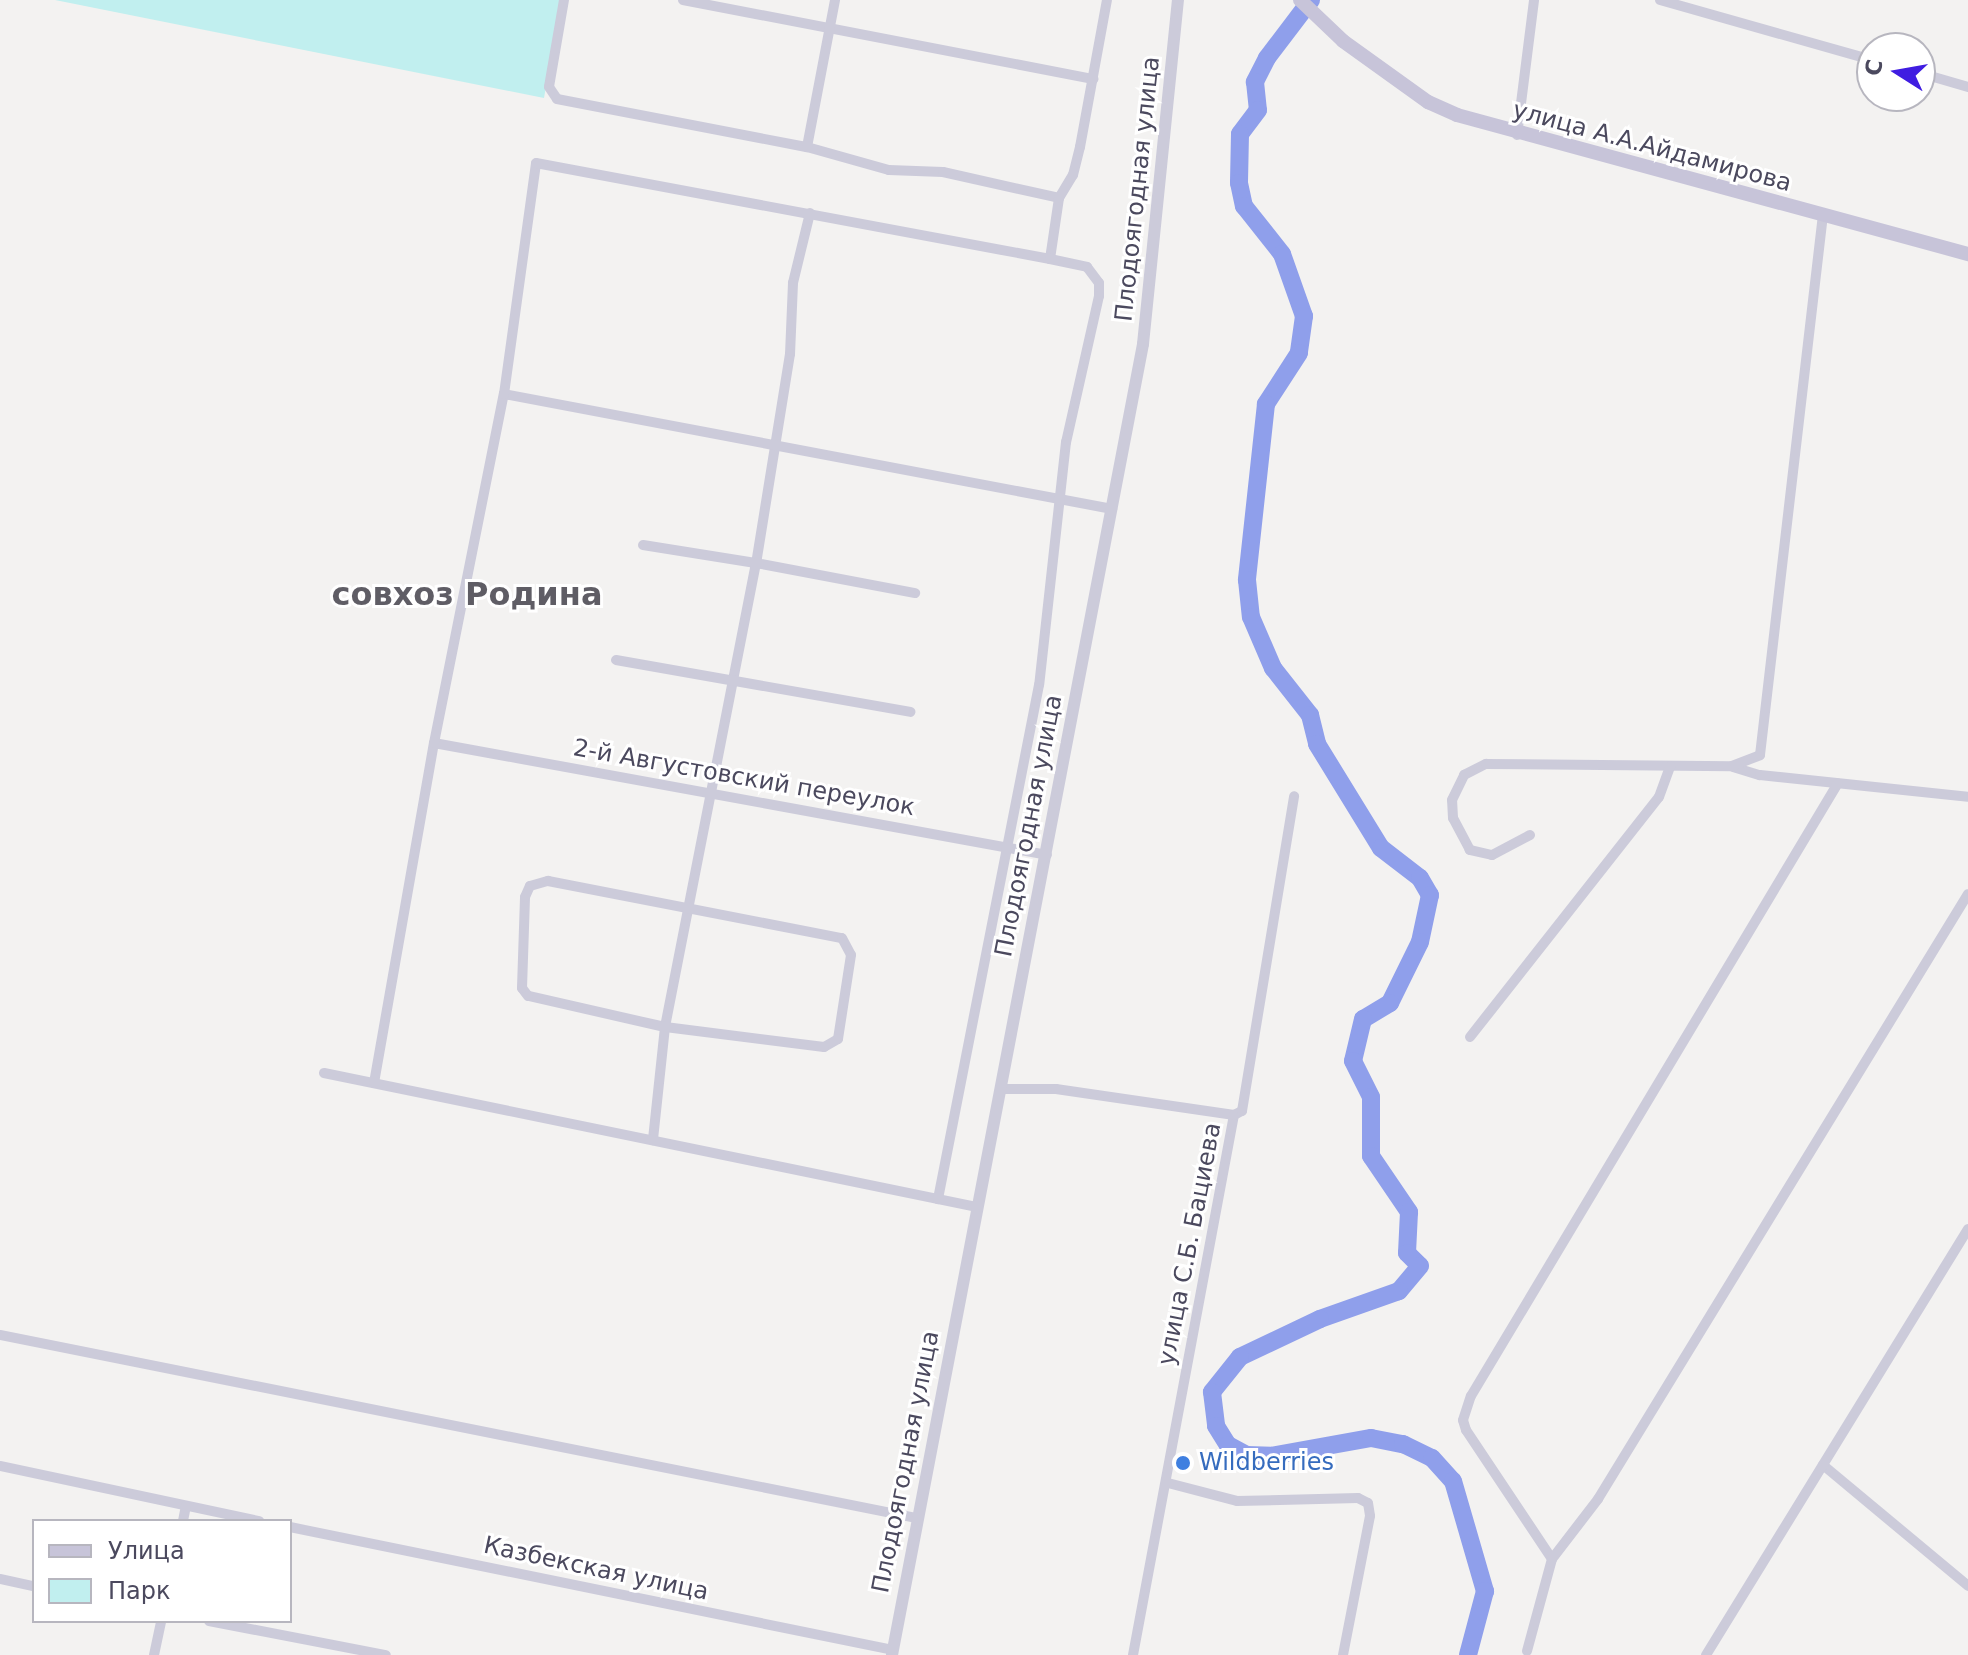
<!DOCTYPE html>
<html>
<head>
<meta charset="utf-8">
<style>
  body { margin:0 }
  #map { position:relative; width:1968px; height:1655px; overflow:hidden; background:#f3f2f1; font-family:"DejaVu Sans",sans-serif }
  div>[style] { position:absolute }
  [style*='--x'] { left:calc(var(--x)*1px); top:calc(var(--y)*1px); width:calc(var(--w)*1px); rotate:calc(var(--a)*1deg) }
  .green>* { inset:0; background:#c1efef }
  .river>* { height:18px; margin:-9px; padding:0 9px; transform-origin:9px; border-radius:9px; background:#8f9feb }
  .minor>* { height:10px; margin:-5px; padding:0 5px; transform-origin:5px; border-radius:5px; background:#cccbda }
  .tertiary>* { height:12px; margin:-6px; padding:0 6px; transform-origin:6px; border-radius:6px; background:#cccbda }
  .secondary>* { height:14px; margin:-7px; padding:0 7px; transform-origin:7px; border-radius:7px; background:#c7c4d9 }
  .dots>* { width:22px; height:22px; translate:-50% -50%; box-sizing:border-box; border:4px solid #fff; border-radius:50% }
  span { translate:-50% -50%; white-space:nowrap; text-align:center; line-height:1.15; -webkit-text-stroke:6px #fff; paint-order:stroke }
  .street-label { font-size:24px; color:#4b495e }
  .shop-label { font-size:24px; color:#366cbe }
  .left { translate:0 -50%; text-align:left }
  .district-label { font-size:32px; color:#5f5d65; font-weight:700 }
  .legend { position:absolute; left:32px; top:1519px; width:260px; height:104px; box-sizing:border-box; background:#fff; border:2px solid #b7b6bf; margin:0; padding:10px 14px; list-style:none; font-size:24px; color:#4b495e }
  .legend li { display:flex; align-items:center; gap:16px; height:40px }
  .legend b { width:40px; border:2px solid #b7b6bf }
  .north { position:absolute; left:1856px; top:32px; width:80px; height:80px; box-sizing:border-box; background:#fff; border:2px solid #b7b6bf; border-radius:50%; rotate:281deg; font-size:22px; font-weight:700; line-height:32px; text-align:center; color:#4b495e }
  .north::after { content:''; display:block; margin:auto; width:28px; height:36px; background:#401de1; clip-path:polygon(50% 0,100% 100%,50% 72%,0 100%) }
</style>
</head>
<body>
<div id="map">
  <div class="green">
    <div style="clip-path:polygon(55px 0,561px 0,544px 98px)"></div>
  </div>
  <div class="river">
    <div style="--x:1311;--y:0;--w:73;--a:127.2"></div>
    <div style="--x:1267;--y:58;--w:27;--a:117"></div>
    <div style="--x:1255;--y:82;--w:28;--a:84"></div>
    <div style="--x:1258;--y:110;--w:30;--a:127"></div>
    <div style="--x:1240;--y:134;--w:49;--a:91.2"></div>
    <div style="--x:1239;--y:183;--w:24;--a:78"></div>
    <div style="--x:1244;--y:206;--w:61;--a:51.6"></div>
    <div style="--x:1282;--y:254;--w:66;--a:70.5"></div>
    <div style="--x:1304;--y:316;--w:37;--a:98"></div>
    <div style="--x:1299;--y:353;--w:61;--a:122.9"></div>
    <div style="--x:1266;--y:404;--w:177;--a:96.2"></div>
    <div style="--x:1247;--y:580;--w:37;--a:84"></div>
    <div style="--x:1251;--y:617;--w:56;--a:66.7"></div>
    <div style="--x:1273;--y:668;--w:60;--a:51.8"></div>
    <div style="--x:1310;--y:715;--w:30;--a:76"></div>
    <div style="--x:1317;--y:744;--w:122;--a:58.4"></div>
    <div style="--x:1381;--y:848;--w:49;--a:37.6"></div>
    <div style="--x:1420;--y:878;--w:20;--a:60"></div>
    <div style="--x:1430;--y:895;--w:48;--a:102"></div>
    <div style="--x:1420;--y:942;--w:68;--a:116.2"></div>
    <div style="--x:1390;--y:1003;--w:31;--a:149"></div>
    <div style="--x:1363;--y:1019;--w:43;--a:103.4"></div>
    <div style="--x:1353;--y:1061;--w:40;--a:63.4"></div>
    <div style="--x:1371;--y:1097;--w:59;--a:90"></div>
    <div style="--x:1371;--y:1156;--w:68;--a:55.8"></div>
    <div style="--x:1409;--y:1212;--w:41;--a:92.8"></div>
    <div style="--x:1407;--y:1253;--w:18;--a:45"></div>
    <div style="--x:1420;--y:1266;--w:33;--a:130"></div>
    <div style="--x:1399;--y:1291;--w:84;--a:160.5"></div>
    <div style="--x:1320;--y:1319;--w:89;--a:154.6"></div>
    <div style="--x:1240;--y:1357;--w:45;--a:128.7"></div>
    <div style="--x:1212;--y:1392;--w:34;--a:83"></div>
    <div style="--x:1216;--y:1426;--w:22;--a:58"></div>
    <div style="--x:1228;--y:1445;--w:21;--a:28"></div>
    <div style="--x:1247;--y:1455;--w:24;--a:2"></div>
    <div style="--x:1271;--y:1456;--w:102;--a:-10.2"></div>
    <div style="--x:1371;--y:1438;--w:33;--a:11"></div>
    <div style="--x:1403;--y:1444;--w:32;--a:26"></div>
    <div style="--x:1432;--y:1458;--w:31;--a:48"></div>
    <div style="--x:1453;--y:1481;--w:115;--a:73.8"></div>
    <div style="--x:1485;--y:1591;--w:66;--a:104.9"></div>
  </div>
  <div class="minor">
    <div style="--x:564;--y:0;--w:88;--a:99.8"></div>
    <div style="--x:549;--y:87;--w:14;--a:56"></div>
    <div style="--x:557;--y:99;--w:255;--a:10.9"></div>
    <div style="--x:807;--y:147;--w:85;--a:15.7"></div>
    <div style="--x:889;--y:170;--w:54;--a:2.1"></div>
    <div style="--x:943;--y:172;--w:119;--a:12.6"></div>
    <div style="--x:683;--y:0;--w:418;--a:10.9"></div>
    <div style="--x:1660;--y:0;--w:220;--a:15.8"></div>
    <div style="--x:1920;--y:73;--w:50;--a:16.3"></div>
    <div style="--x:1517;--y:135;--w:136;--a:-82.8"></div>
    <div style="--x:807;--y:147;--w:150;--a:-79.2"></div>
    <div style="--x:810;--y:213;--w:72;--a:103.7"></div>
    <div style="--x:793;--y:283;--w:71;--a:92.4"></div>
    <div style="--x:790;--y:354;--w:212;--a:99.2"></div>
    <div style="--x:756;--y:563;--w:162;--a:10.7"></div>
    <div style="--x:1050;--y:259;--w:62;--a:-81.6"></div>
    <div style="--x:1059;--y:198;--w:27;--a:-59"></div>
    <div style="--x:1073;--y:175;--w:29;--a:-76"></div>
    <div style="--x:1080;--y:147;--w:149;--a:-79.6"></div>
    <div style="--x:504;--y:394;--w:619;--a:10.71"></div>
    <div style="--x:643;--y:545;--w:114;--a:9.1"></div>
    <div style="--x:756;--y:563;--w:473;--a:101.1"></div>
    <div style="--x:665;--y:1027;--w:114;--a:96.1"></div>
    <div style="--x:616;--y:660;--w:299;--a:10"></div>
    <div style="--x:434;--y:743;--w:623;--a:10.35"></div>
    <div style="--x:1733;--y:767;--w:28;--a:17"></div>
    <div style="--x:1760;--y:775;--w:209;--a:6"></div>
    <div style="--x:1530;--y:835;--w:43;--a:152.2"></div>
    <div style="--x:1492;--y:855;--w:23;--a:-167"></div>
    <div style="--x:1470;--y:850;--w:36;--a:-118"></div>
    <div style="--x:1453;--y:818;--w:18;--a:-93"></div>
    <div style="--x:1452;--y:800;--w:28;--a:-64"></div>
    <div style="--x:1464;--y:775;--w:25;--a:-27"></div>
    <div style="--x:1486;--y:764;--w:246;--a:0.5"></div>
    <div style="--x:1732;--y:766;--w:30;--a:-21"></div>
    <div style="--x:1760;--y:755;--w:544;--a:-83.35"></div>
    <div style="--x:548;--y:881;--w:299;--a:11"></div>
    <div style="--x:842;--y:938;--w:19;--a:62"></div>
    <div style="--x:851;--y:955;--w:85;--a:98.8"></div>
    <div style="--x:838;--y:1039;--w:16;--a:150"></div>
    <div style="--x:824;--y:1047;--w:160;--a:-172.8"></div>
    <div style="--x:665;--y:1027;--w:140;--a:-167.2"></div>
    <div style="--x:528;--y:996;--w:10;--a:-127"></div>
    <div style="--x:522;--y:988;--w:91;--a:-88.1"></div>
    <div style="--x:525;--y:897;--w:12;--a:-66"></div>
    <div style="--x:530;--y:886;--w:19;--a:-16"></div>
    <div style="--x:1470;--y:1037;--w:305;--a:-51.8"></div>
    <div style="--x:1659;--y:797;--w:33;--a:-70"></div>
    <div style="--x:324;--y:1073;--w:667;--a:11.6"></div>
    <div style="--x:374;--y:1083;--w:345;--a:-80"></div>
    <div style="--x:434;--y:743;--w:356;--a:-78.7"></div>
    <div style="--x:504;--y:394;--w:233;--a:-82.1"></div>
    <div style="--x:536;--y:163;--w:523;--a:10.58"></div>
    <div style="--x:1050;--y:259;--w:38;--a:12"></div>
    <div style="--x:1087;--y:267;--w:20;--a:53"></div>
    <div style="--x:1099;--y:283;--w:13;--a:90"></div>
    <div style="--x:1099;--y:296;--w:150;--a:102.7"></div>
    <div style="--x:1066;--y:442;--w:244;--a:96.3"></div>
    <div style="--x:1039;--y:685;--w:524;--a:101.12"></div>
    <div style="--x:1000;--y:1089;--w:56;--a:0"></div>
    <div style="--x:1056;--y:1089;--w:180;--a:8.3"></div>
    <div style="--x:0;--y:1335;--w:935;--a:11.29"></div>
    <div style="--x:1823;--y:1465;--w:189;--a:39.8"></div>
    <div style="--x:0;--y:1466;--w:265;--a:12"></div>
    <div style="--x:1168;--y:1483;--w:71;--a:14.6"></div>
    <div style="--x:1237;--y:1501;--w:121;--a:-1.4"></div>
    <div style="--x:1358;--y:1498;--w:11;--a:27"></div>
    <div style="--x:1368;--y:1503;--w:13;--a:81"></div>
    <div style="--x:1370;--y:1516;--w:142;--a:101"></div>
    <div style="--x:183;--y:1521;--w:15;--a:-79"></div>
    <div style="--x:290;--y:1527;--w:615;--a:11.53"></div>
    <div style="--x:1552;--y:1559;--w:155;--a:-123.7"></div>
    <div style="--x:1466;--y:1430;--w:10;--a:-107"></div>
    <div style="--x:1463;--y:1420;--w:25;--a:-72"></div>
    <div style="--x:1471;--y:1396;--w:714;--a:-59.09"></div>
    <div style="--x:0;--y:1579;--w:35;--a:12"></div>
    <div style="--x:209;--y:1621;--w:180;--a:10.9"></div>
    <div style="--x:1527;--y:1651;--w:95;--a:-74.8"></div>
    <div style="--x:1552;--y:1559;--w:76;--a:-52.5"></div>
    <div style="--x:1598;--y:1499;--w:709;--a:-58.55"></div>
    <div style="--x:154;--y:1655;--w:35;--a:-78"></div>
    <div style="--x:1133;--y:1655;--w:549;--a:-79.41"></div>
    <div style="--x:1234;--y:1115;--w:9;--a:-27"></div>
    <div style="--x:1242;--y:1111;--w:319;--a:-80.6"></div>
    <div style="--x:1706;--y:1655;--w:500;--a:-58.41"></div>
  </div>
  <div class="tertiary">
    <div style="--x:892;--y:1655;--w:1335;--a:-79.16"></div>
    <div style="--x:1143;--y:344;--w:346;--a:-84.2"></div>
  </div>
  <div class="secondary">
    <div style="--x:1300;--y:0;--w:59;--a:43.6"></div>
    <div style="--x:1343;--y:41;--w:105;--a:35.7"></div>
    <div style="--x:1428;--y:102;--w:32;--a:24"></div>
    <div style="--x:1457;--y:115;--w:530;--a:15.22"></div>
  </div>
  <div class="dots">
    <div style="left:1183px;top:1463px;background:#3f7fe0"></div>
  </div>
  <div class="street-label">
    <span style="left:1652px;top:147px;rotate:15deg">улица А.А.Айдамирова</span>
    <span style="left:1138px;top:189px;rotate:-84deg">Плодоягодная улица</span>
    <span style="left:744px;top:778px;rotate:10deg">2-й Августовский переулок</span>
    <span style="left:1029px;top:826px;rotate:-79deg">Плодоягодная улица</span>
    <span style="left:1190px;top:1244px;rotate:-79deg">улица С.Б. Бациева</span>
    <span style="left:906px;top:1462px;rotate:-79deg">Плодоягодная улица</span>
    <span style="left:596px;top:1569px;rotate:12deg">Казбекская улица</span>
  </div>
  <div class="shop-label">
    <span class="left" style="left:1199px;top:1463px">Wildberries</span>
  </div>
  <div class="district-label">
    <span style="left:467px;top:594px">совхоз Родина</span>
  </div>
  <ul class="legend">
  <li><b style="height:10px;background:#c7c4d9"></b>Улица</li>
  <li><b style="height:22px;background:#c1efef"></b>Парк</li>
  </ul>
  <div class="north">С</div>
</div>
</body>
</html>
